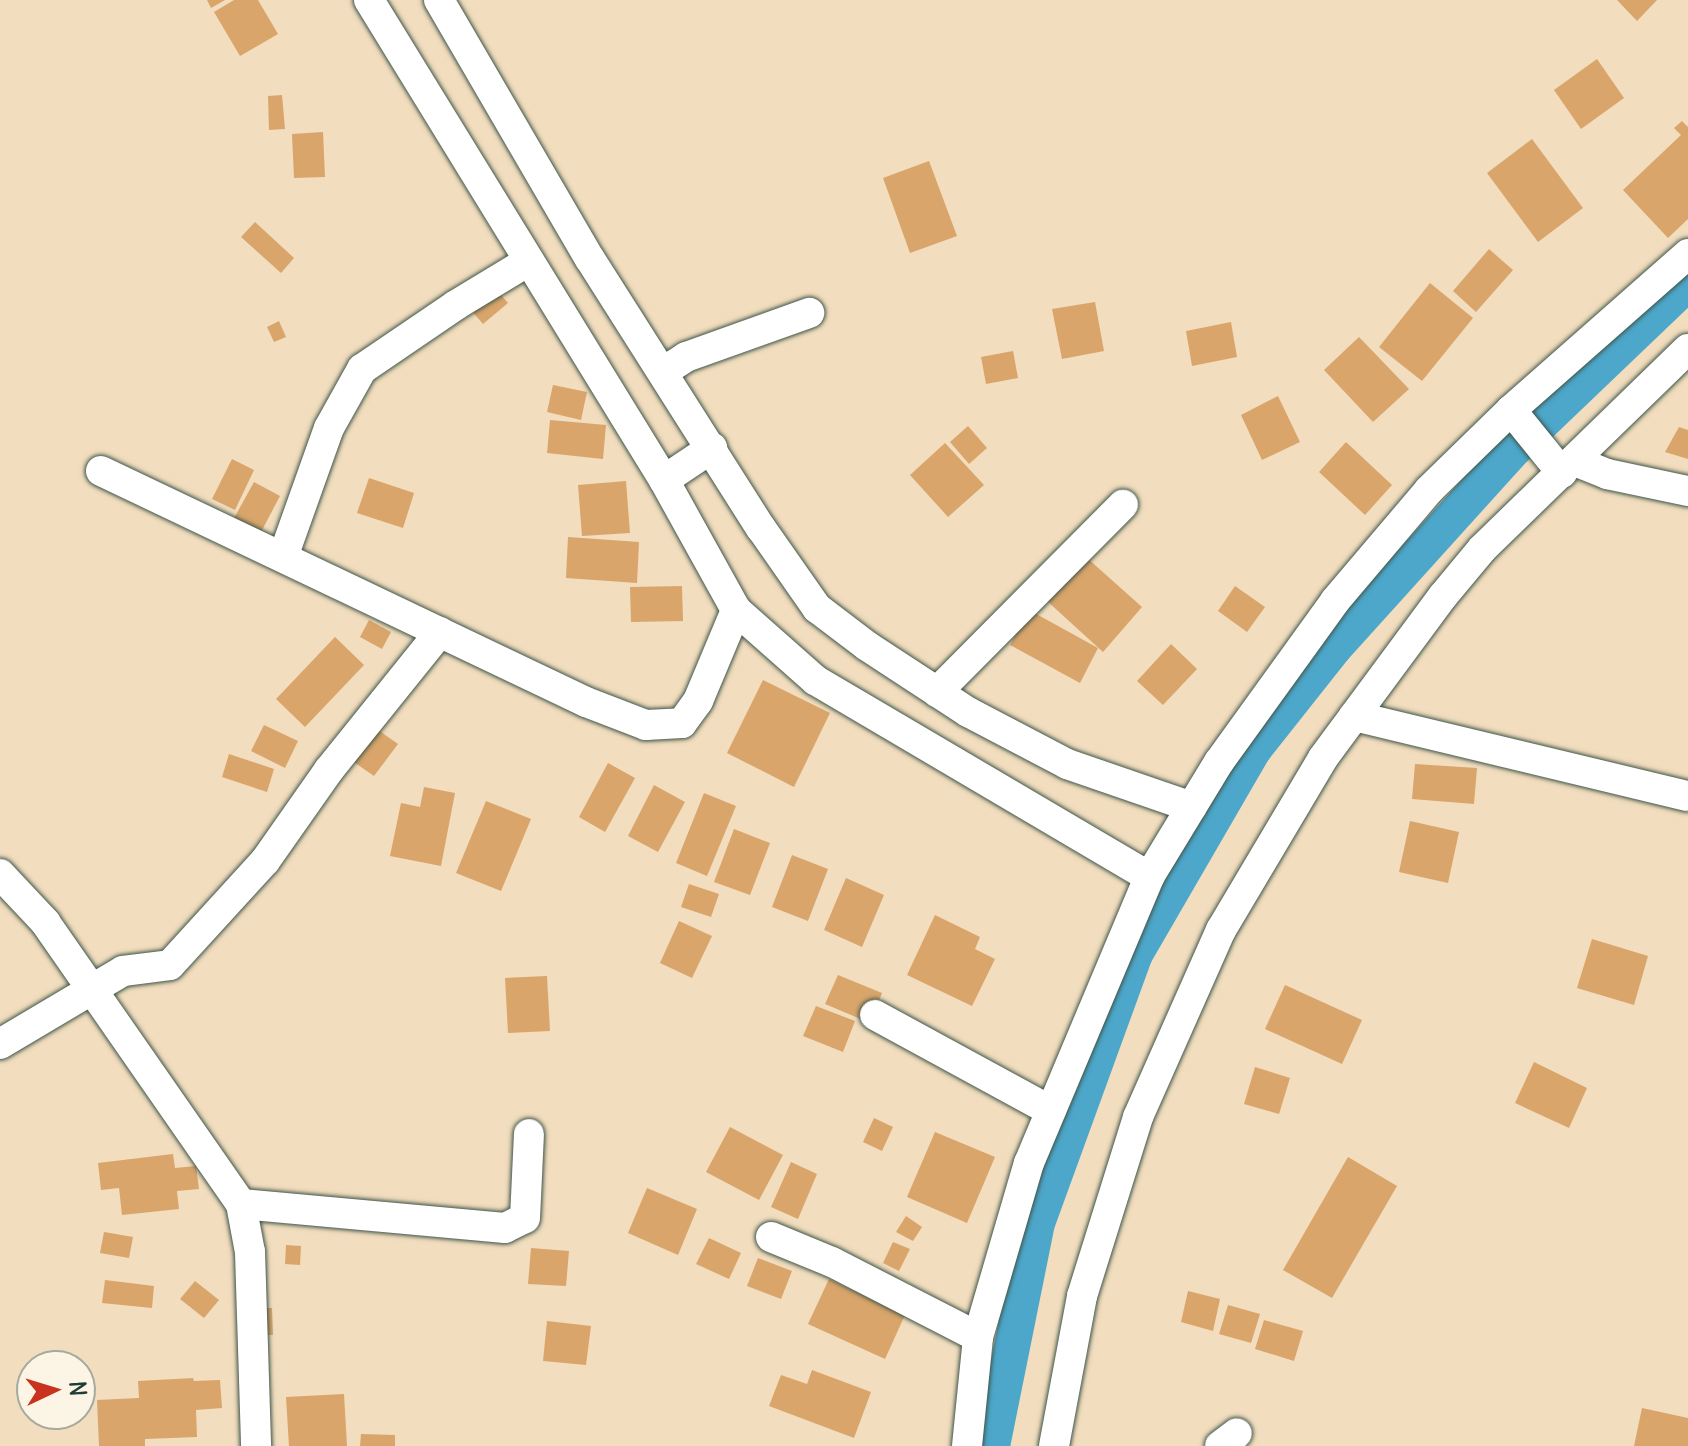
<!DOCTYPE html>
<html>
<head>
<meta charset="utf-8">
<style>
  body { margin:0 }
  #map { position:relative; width:1688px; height:1446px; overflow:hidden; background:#f2ddbe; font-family:Delius,sans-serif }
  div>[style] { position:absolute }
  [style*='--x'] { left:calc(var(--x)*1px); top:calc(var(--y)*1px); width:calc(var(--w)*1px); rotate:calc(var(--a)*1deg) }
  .canal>* { height:36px; margin:-18px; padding:0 18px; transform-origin:18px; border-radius:18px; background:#4da7cb }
  .building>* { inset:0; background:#d9a56b }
  .roads { filter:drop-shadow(0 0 2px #3f5549) drop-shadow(0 0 2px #3f5549) }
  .minor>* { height:30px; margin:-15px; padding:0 15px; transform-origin:15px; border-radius:15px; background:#fff }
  span { translate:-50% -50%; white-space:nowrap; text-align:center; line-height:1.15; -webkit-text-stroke:6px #fcf5e5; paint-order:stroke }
  .north { position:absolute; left:16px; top:1350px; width:80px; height:80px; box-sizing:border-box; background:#fcf5e5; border:2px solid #a4ab9e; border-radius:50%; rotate:86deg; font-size:22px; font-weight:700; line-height:32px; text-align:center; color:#1f3d34 }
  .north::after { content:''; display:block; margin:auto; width:28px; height:36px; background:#c8321e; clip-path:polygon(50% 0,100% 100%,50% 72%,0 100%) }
</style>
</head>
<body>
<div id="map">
  <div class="canal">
    <div style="--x:992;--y:1446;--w:227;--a:-78.6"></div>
    <div style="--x:1037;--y:1223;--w:286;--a:-70"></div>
    <div style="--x:1135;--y:954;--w:237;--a:-59.9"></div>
    <div style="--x:1254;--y:749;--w:129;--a:-51.6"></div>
    <div style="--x:1334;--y:648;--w:261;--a:-47.9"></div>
    <div style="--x:1509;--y:454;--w:248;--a:-43.7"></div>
  </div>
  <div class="building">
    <div style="clip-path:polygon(207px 0,225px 0,211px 8px)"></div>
    <div style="clip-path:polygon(234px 0,258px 0,278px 34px,240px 56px,214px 12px)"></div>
    <div style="clip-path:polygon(1617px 0,1657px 0,1637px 21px)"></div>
    <div style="clip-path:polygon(1597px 59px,1624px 98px,1581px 129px,1554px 90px)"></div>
    <div style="clip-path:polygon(282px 95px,285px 129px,269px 130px,268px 96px)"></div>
    <div style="clip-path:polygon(1682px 121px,1688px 127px,1688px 219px,1668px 238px,1623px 190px,1681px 135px,1674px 128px)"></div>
    <div style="clip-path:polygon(323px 132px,325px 177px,294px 178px,292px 134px)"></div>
    <div style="clip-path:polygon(1532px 139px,1583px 208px,1538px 242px,1487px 173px)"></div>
    <div style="clip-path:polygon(929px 161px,957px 236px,910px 253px,883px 178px)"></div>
    <div style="clip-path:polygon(255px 222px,294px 258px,281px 273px,241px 237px)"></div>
    <div style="clip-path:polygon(1489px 249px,1513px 270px,1476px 312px,1453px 291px)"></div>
    <div style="clip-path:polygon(1430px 283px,1473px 318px,1422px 381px,1379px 347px)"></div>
    <div style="clip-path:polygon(495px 288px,508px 303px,483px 324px,470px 309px)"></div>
    <div style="clip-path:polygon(1095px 302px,1104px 351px,1062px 359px,1052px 309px)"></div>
    <div style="clip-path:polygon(279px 321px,286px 337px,274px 342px,267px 327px)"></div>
    <div style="clip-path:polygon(1231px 322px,1237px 357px,1192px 366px,1186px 331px)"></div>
    <div style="clip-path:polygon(1359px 337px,1409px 389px,1373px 422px,1324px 370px)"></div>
    <div style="clip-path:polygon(1013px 351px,1018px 378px,986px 384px,981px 357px)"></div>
    <div style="clip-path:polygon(553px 385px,587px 392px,581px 420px,547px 412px)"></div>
    <div style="clip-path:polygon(1278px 396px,1300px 442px,1262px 460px,1241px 415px)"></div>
    <div style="clip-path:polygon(550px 420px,606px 425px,603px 459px,547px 453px)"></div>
    <div style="clip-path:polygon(968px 426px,987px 448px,969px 464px,950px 442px)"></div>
    <div style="clip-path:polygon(1679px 427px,1688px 430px,1688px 459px,1665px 452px)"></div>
    <div style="clip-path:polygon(1346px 442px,1392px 485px,1365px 515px,1319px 472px)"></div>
    <div style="clip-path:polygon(945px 443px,984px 485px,948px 517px,910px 475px)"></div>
    <div style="clip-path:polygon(232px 459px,254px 470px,235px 510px,212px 499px)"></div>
    <div style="clip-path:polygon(369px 478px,414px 493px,403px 528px,357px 513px)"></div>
    <div style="clip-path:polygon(626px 481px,630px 533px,582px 536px,578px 485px)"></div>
    <div style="clip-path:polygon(254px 482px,280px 496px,260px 534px,233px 520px)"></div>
    <div style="clip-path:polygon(568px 537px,639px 542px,637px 583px,566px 578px)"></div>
    <div style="clip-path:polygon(1086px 557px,1142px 607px,1103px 652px,1047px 601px)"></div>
    <div style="clip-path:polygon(682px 586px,683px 621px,631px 622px,630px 587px)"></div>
    <div style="clip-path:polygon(1235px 586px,1265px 607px,1247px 632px,1218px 611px)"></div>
    <div style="clip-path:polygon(1029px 610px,1098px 648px,1080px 683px,1010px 645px)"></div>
    <div style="clip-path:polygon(369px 620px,391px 632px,382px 649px,360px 637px)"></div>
    <div style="clip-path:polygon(335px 637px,364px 665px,305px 727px,276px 699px)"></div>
    <div style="clip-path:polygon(1171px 644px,1197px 669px,1163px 705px,1137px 681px)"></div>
    <div style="clip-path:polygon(763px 680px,830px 713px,794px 787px,727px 753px)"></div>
    <div style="clip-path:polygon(264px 725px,298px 741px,285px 768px,251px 751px)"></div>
    <div style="clip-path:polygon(371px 725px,398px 744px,374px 776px,348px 758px)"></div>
    <div style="clip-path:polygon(229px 754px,274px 769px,267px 792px,222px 777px)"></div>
    <div style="clip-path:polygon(608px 763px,635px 778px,605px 832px,579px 817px)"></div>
    <div style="clip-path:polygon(1415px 764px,1477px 768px,1474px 804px,1412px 799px)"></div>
    <div style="clip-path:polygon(654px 785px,685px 802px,658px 852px,628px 836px)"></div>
    <div style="clip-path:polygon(424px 787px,455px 793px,441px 866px,390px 856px,401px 803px,420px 807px)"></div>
    <div style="clip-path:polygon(704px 793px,736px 806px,707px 876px,676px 863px)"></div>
    <div style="clip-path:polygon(486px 801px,531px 819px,501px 891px,456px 873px)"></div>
    <div style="clip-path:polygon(1410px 821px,1459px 832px,1448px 883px,1399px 872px)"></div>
    <div style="clip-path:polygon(734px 829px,770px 843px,750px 895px,714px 882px)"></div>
    <div style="clip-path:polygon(792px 855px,828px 869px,808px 921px,772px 907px)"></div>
    <div style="clip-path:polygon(846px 878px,884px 895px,862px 947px,824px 930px)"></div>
    <div style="clip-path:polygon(689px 884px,719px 894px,711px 917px,681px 907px)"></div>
    <div style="clip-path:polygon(935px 915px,980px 937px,975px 949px,995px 959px,972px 1006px,907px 975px)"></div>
    <div style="clip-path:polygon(679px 921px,712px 936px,692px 978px,660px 963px)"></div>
    <div style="clip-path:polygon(1592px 939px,1648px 956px,1634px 1005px,1577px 988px)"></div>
    <div style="clip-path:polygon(838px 975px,882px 993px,870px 1023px,825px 1004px)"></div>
    <div style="clip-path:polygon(547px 976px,550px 1031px,508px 1033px,505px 978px)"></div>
    <div style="clip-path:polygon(1285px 985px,1362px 1020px,1342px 1064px,1265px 1029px)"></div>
    <div style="clip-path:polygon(816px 1006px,855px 1021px,843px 1052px,803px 1036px)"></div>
    <div style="clip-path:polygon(1534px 1062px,1587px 1088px,1569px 1128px,1515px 1103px)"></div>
    <div style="clip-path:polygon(1255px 1067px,1290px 1078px,1279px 1114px,1244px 1104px)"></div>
    <div style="clip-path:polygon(874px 1118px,893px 1127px,882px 1151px,863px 1142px)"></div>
    <div style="clip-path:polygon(730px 1127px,783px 1155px,759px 1200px,706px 1172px)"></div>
    <div style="clip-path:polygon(935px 1132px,995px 1157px,967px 1223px,907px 1197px)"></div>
    <div style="clip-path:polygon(173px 1154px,175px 1168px,196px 1166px,199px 1189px,177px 1191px,179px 1209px,122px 1215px,119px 1188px,101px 1190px,98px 1163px)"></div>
    <div style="clip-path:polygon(1348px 1157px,1397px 1186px,1332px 1298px,1283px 1270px)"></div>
    <div style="clip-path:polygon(791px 1162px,817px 1174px,798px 1219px,771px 1207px)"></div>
    <div style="clip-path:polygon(647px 1188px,697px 1209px,678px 1255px,628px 1233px)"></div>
    <div style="clip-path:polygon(906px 1216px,922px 1227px,913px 1241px,896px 1232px)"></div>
    <div style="clip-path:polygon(104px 1232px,133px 1237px,129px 1258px,100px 1253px)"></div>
    <div style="clip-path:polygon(709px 1238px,741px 1253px,729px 1279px,696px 1264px)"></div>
    <div style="clip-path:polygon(893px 1242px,910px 1249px,899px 1271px,883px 1263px)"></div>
    <div style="clip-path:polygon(286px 1245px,301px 1246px,300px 1265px,285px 1264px)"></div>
    <div style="clip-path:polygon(531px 1248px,569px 1251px,566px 1286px,528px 1284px)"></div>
    <div style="clip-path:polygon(758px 1258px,792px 1271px,781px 1299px,747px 1286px)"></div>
    <div style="clip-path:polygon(829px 1279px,905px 1315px,885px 1359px,808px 1324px)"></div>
    <div style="clip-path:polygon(105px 1280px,154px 1286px,152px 1308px,102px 1303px)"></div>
    <div style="clip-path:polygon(195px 1281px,219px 1300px,204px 1318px,180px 1299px)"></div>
    <div style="clip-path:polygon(1188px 1291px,1220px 1299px,1213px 1331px,1181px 1322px)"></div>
    <div style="clip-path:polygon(1228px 1305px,1260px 1314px,1251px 1343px,1219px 1334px)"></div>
    <div style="clip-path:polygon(258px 1308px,272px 1308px,273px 1335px,259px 1335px)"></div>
    <div style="clip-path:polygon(1264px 1320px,1303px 1331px,1294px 1361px,1255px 1349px)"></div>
    <div style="clip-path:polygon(547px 1321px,591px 1326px,586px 1365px,543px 1361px)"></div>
    <div style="clip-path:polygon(812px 1370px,871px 1392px,854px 1438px,769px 1406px,781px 1375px,807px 1384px)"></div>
    <div style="clip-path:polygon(193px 1378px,194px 1381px,220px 1380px,222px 1408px,196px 1410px,197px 1437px,145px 1439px,145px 1446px,99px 1446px,97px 1400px,139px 1398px,138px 1381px)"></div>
    <div style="clip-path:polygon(344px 1394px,347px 1446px,289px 1446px,286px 1397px)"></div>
    <div style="clip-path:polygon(1642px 1408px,1688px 1418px,1688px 1446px,1634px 1446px)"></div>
    <div style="clip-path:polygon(361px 1434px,395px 1435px,395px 1446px,360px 1446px)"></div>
  </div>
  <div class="roads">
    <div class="minor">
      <div style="--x:369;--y:0;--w:563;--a:58.43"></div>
      <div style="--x:664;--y:480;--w:149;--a:61"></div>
      <div style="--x:736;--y:610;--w:106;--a:41.5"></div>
      <div style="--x:815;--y:680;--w:388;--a:30.5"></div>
      <div style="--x:439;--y:0;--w:300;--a:59.8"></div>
      <div style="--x:590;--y:259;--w:319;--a:57.6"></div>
      <div style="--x:761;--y:528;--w:98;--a:55"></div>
      <div style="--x:817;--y:608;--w:63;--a:37.2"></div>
      <div style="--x:867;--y:646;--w:121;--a:33.2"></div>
      <div style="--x:968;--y:712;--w:112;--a:27.7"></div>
      <div style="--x:1067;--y:764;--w:132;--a:19"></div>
      <div style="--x:663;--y:372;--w:27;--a:-33"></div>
      <div style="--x:686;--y:357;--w:131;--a:-19.7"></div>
      <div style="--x:1511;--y:410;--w:81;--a:51"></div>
      <div style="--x:1575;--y:461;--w:35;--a:22"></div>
      <div style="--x:1607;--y:474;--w:83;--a:11.9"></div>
      <div style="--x:101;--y:471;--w:537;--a:25.47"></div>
      <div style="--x:586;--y:702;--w:64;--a:21"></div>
      <div style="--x:646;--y:725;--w:36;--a:-3"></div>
      <div style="--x:682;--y:723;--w:27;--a:-54"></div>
      <div style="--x:698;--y:701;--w:99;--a:-67.3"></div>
      <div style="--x:664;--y:480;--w:58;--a:-33.7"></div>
      <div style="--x:283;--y:557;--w:137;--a:-70.4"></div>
      <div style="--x:329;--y:428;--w:68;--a:-60.8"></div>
      <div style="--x:362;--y:369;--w:114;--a:-34.2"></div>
      <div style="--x:456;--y:305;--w:83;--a:-31.2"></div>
      <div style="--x:937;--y:692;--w:264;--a:-45.2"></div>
      <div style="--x:1354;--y:716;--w:343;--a:13.5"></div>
      <div style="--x:0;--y:874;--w:66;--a:46.8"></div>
      <div style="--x:45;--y:922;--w:343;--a:55.2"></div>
      <div style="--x:241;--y:1204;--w:49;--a:79.4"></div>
      <div style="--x:250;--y:1252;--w:194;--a:88.2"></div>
      <div style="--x:875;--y:1015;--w:200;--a:28.6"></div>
      <div style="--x:0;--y:1044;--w:143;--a:-30.7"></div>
      <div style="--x:123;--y:971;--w:47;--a:-7.3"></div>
      <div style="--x:170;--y:965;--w:141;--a:-47.6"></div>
      <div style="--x:265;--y:861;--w:111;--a:-54.9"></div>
      <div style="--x:329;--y:770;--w:177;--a:-51.2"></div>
      <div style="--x:241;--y:1204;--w:265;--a:5.2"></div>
      <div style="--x:505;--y:1228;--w:22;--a:-27"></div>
      <div style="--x:525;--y:1218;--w:84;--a:-87.3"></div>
      <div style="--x:771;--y:1237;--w:66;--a:22.3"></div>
      <div style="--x:832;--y:1262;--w:164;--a:27.2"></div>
      <div style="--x:967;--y:1446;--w:110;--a:-84.2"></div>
      <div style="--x:978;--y:1337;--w:181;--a:-73.7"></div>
      <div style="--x:1029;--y:1163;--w:310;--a:-67.2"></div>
      <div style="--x:1149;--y:877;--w:135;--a:-58.7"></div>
      <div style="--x:1219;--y:762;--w:198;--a:-54.2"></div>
      <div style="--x:1335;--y:601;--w:145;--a:-49.7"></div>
      <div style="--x:1429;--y:490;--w:115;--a:-44.3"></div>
      <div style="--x:1511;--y:410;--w:236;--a:-41.4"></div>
      <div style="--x:1054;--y:1446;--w:153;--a:-79.4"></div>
      <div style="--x:1082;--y:1296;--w:188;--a:-72.6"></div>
      <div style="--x:1138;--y:1117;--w:205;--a:-66.1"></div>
      <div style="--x:1221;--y:930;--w:200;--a:-59.3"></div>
      <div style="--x:1323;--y:758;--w:202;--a:-53.5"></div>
      <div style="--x:1443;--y:596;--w:61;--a:-50.3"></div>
      <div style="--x:1482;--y:549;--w:287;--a:-44.2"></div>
      <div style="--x:1220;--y:1446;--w:21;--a:-37"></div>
    </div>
  </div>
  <div class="north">N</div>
</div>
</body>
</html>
